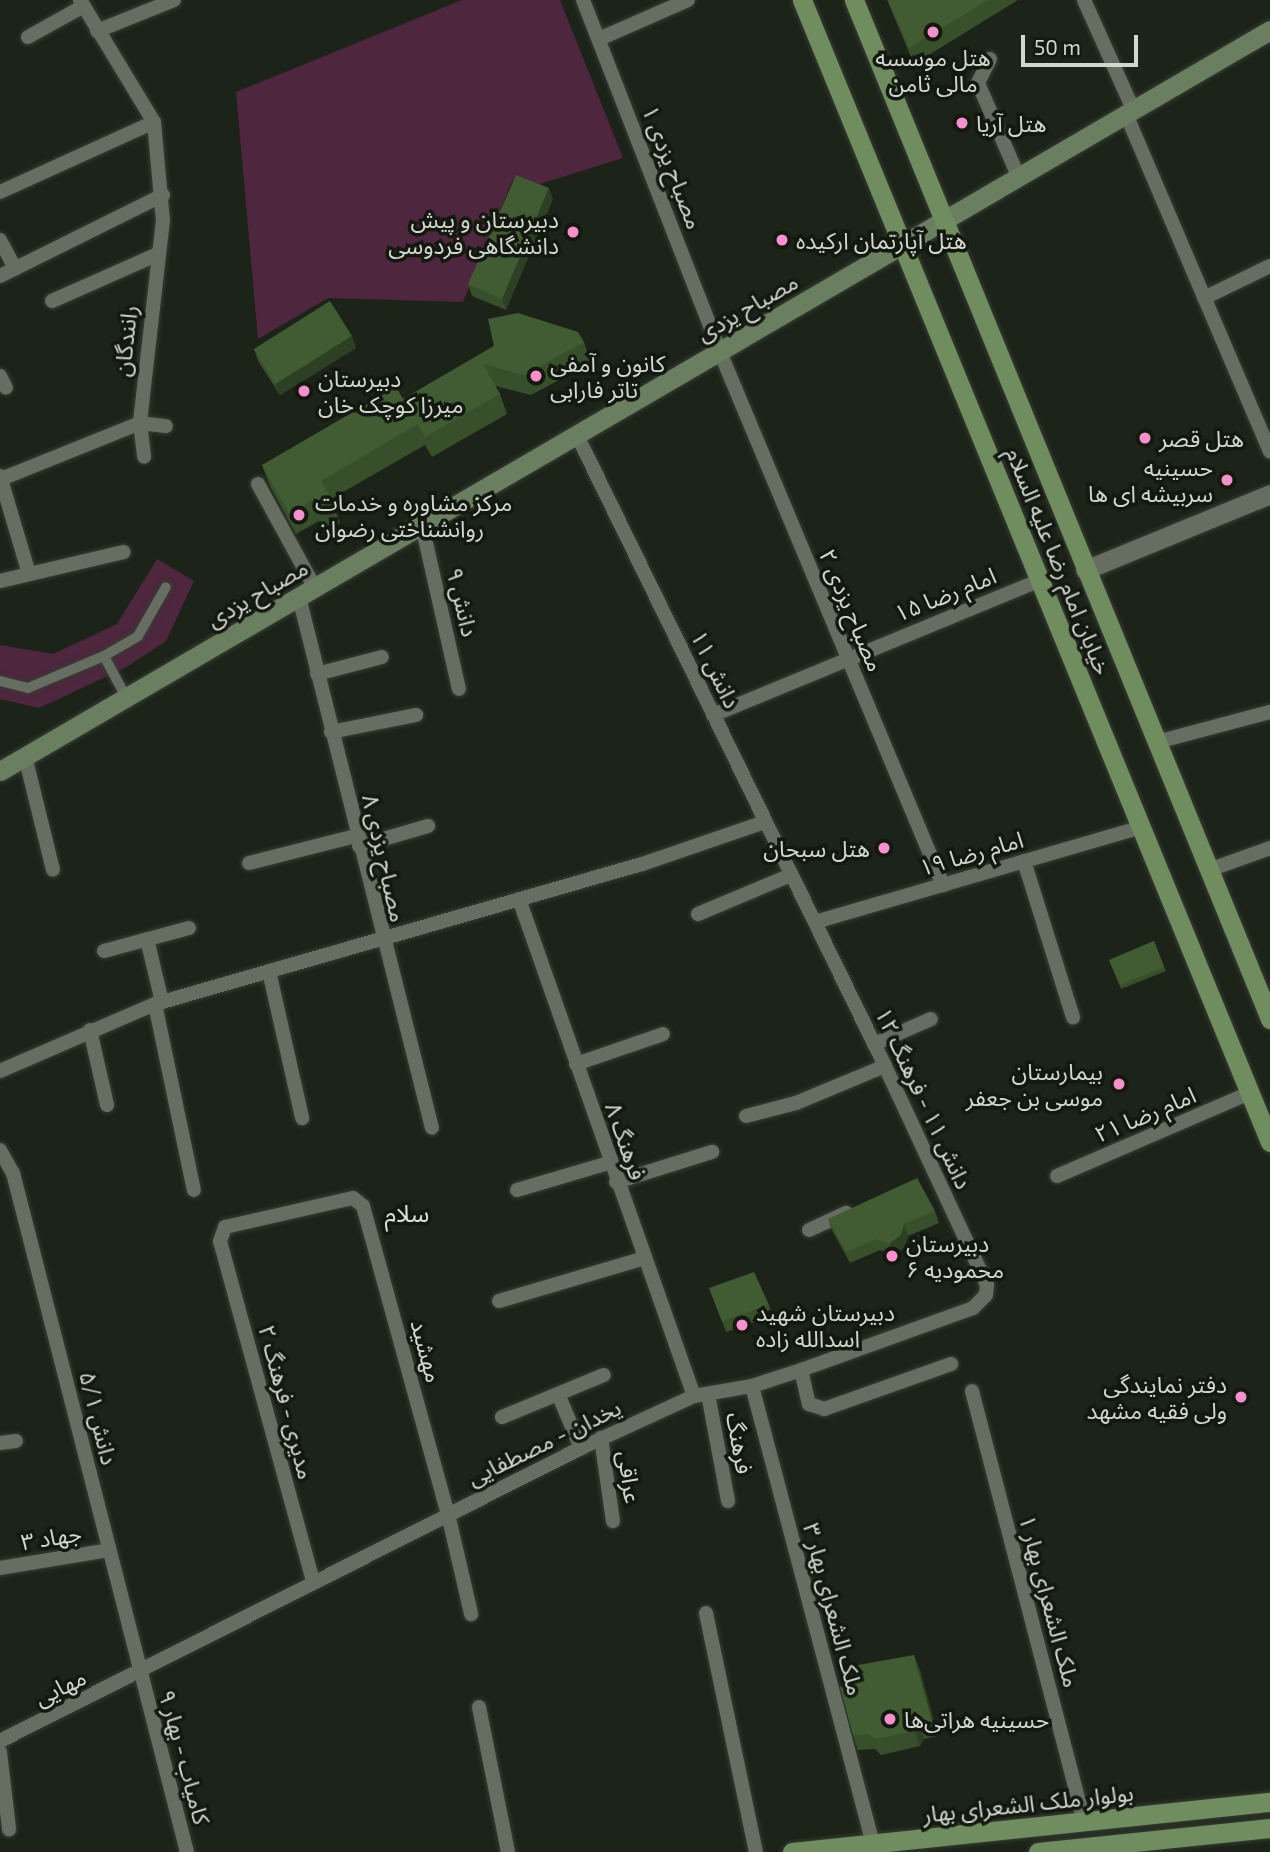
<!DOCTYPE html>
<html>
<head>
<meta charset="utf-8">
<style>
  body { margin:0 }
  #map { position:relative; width:1270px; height:1852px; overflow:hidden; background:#1c2318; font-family:"Exo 2","Noto Sans Arabic",sans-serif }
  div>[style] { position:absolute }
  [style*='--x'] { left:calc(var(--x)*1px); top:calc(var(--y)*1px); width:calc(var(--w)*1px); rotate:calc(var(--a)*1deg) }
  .green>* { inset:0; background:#4e263d }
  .roads { filter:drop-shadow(0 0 2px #373d35) drop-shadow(0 0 2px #373d35) }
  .pedestrian>* { height:10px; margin:-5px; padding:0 5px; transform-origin:5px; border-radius:5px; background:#656e61 }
  .minor>* { height:14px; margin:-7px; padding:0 7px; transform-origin:7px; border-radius:7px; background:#656e61 }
  .tertiary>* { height:19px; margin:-9.5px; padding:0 9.5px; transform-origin:9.5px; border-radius:9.5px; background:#656e61 }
  .secondary>* { height:19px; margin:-9.5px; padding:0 9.5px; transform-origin:9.5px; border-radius:9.5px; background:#6a7e60 }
  .primary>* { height:19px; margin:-9.5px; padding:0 9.5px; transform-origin:9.5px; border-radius:9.5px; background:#6f8d5e }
  .wall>* { inset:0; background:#384f2b }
  .shaded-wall>* { inset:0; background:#2e4023 }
  .building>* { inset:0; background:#415c32 }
  .dots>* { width:19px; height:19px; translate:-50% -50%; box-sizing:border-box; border:4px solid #13190f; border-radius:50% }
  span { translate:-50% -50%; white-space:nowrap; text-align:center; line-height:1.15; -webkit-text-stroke:7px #13190f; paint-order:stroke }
  .poi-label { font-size:23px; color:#d2d7d0 }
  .left { translate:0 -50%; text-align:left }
  .right { translate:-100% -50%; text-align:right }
  .street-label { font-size:23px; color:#d2d7d0 }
  .neighbourhood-label { font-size:24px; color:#d9e3d4 }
  .scale { position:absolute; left:1021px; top:35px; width:117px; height:32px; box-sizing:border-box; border:4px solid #d2d7d0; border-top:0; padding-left:9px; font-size:21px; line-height:24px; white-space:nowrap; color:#d2d7d0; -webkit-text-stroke:5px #13190f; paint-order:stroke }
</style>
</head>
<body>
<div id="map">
  <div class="green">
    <div style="clip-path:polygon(462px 0,560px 0,623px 158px,530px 187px,512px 181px,463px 302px,328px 298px,258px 339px,236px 92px)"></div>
    <div style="clip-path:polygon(157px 559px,194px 581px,166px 641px,125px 668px,39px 708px,0 699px,0 645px,53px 654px,117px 624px)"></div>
  </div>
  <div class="roads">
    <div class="pedestrian">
      <div style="--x:104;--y:656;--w:47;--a:61.8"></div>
      <div style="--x:0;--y:681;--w:29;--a:14"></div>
      <div style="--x:28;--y:688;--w:82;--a:-22.8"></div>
      <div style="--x:104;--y:656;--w:39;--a:-30"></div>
      <div style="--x:138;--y:636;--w:56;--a:-60.3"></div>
    </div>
    <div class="minor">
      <div style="--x:80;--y:0;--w:143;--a:58.8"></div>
      <div style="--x:154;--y:122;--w:98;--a:84.8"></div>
      <div style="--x:163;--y:220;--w:204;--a:96.5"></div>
      <div style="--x:140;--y:423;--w:34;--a:83"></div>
      <div style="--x:583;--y:0;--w:378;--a:68.7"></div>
      <div style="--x:720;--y:352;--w:578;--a:67.3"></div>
      <div style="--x:1084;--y:0;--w:120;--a:65.8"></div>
      <div style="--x:97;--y:31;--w:83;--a:-21.9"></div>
      <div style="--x:28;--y:37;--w:64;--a:-29"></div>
      <div style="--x:599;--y:39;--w:97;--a:-23.7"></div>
      <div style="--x:990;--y:59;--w:27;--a:117"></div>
      <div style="--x:978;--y:83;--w:103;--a:66.7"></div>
      <div style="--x:1126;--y:114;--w:367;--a:66.9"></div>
      <div style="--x:0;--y:192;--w:169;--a:-24.4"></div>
      <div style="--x:0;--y:240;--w:32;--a:62"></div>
      <div style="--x:0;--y:276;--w:182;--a:-26.4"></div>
      <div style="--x:1204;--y:298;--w:73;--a:-25.9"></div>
      <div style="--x:52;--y:301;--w:116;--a:-23.9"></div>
      <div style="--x:0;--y:376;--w:13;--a:63"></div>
      <div style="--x:0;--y:476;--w:102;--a:73.5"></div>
      <div style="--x:1;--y:479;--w:150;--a:-21.9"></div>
      <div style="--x:140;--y:423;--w:26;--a:7"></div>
      <div style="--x:258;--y:484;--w:119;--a:61.3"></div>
      <div style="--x:422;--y:525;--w:168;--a:77.3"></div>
      <div style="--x:0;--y:581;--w:127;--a:-13.2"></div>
      <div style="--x:299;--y:597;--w:547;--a:75.94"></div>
      <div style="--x:317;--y:674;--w:67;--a:-14.7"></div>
      <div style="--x:713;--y:715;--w:354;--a:-22.4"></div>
      <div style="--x:331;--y:732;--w:87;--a:-11.3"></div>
      <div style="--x:1157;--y:742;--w:117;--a:-14.9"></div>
      <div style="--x:25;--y:756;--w:117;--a:76.2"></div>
      <div style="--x:359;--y:846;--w:72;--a:-16.2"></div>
      <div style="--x:1024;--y:861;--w:164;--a:72.6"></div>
      <div style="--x:249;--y:863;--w:110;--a:-14.2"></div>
      <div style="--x:1209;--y:870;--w:65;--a:-19.8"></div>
      <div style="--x:519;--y:899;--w:527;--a:70.6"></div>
      <div style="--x:698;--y:914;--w:101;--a:-22.8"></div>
      <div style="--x:815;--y:922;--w:340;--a:-16.2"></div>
      <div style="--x:147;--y:939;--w:65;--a:76.6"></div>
      <div style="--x:104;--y:951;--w:88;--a:-15.1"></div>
      <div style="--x:269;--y:971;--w:151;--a:77.3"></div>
      <div style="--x:155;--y:1004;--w:190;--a:78.2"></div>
      <div style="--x:90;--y:1030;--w:77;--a:77.2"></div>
      <div style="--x:874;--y:1044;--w:62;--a:-23.7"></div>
      <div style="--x:576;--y:1064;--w:92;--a:-19"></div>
      <div style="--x:0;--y:1071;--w:169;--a:-23.4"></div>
      <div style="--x:155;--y:1004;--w:507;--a:-16.04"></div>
      <div style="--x:642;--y:864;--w:130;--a:-18.9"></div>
      <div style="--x:746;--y:1116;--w:52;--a:-14.6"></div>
      <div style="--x:796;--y:1103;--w:96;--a:-22.6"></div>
      <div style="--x:0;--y:1150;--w:26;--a:61"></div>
      <div style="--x:13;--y:1173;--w:701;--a:75.63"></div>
      <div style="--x:1057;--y:1176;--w:210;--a:-23.3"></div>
      <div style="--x:616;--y:1182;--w:101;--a:-17.4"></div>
      <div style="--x:517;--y:1190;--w:96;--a:-16.4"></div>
      <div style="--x:809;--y:1230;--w:41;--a:-24.7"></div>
      <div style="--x:499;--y:1301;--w:152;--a:-16.4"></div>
      <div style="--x:801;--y:1370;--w:35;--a:77"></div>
      <div style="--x:809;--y:1404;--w:16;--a:18"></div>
      <div style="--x:824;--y:1409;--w:135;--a:-19.5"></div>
      <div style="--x:752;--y:1386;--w:474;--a:75.2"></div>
      <div style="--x:972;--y:1391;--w:445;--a:75.4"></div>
      <div style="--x:558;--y:1394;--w:59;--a:66.9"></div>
      <div style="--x:708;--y:1394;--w:109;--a:79.4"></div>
      <div style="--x:502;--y:1417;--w:110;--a:-22.4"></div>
      <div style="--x:601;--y:1438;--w:84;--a:81.8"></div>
      <div style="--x:0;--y:1443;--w:16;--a:-7"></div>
      <div style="--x:0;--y:1568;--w:110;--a:-9.4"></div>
      <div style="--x:313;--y:1581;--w:352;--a:-105.3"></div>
      <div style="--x:220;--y:1241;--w:15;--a:-70"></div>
      <div style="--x:225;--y:1227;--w:131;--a:-12.8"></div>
      <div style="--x:353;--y:1198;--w:13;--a:39"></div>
      <div style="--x:363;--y:1206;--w:320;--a:74.6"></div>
      <div style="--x:448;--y:1514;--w:103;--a:77"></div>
      <div style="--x:706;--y:1613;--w:244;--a:78.2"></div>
      <div style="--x:479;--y:1707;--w:148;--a:78.7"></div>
      <div style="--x:0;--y:1741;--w:651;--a:-26.76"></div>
      <div style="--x:581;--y:1448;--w:124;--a:-24.7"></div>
      <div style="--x:694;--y:1396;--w:59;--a:-9.8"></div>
      <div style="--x:752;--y:1386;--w:52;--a:-18.1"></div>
      <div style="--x:801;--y:1370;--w:183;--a:-19.8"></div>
      <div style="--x:973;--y:1308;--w:18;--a:-45"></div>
      <div style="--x:986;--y:1295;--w:10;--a:-84"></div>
      <div style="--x:987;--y:1285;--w:242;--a:-115"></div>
      <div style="--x:885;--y:1066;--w:702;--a:-116.02"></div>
      <div style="--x:0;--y:1752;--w:78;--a:83.3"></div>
    </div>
    <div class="tertiary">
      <div style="--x:1085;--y:570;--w:200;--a:-22.3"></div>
    </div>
    <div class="secondary">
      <div style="--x:0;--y:771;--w:1470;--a:-30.26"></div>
    </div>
    <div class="primary">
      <div style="--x:802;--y:0;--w:1234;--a:67.72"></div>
      <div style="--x:854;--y:0;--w:1101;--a:67.79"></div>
      <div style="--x:792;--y:1852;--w:481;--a:-6"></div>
      <div style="--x:1038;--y:1852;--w:233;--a:-5.9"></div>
    </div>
  </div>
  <div class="wall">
    <div style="clip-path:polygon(887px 0,1018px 0,914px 64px)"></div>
    <div style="clip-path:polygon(553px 199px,506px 310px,472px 296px,468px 284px)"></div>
    <div style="clip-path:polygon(584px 342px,591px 363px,531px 395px,495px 386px,500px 394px,507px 414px,432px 457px,425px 445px,331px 499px,340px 523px,325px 532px,319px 521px,296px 534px,270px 486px,262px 465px,403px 399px,494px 346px)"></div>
    <div style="clip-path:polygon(356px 348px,280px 395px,258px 361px,254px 349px)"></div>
    <div style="clip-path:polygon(1154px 941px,1166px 971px,1121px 989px,1109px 960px)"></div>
    <div style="clip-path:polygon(935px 1211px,939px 1223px,908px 1236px,905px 1247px,893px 1255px,880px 1250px,850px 1263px,832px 1230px,828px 1219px)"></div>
    <div style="clip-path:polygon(709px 1288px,769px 1305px,773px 1316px,726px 1332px)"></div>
    <div style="clip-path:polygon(920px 1670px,938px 1736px,924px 1739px,920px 1746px,881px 1755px,875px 1749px,858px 1750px,853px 1735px)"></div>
  </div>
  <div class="shaded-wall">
    <div style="clip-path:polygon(549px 188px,553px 199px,506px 310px,502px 299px)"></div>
    <div style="clip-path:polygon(352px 336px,356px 348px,280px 395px,275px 384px)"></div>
    <div style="clip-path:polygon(904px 1224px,908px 1236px,905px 1247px,893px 1255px,889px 1244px)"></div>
    <div style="clip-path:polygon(914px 1655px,920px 1670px,938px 1736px,932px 1721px)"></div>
    <div style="clip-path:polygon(919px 1724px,924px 1739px,920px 1746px,914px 1731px)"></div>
  </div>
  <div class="building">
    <div style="clip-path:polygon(888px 0,988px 0,909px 48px)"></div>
    <div style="clip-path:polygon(516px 175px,549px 188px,502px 299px,468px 284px)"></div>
    <div style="clip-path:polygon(330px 301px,352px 336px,275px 384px,254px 349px)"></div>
    <div style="clip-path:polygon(518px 313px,578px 332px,584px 342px,524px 375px,483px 364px,500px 394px,425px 437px,418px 424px,321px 481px,333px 502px,318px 511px,312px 500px,289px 514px,262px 465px,396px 387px,403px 399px,494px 346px,488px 319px)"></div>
    <div style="clip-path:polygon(1154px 941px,1164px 967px,1120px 985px,1109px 960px)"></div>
    <div style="clip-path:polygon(917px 1178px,935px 1211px,904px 1224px,901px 1235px,889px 1244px,876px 1239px,846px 1252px,828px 1219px)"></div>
    <div style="clip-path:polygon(754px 1272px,769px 1305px,722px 1321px,709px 1288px)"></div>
    <div style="clip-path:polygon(914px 1655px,932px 1721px,919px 1724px,914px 1731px,876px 1739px,869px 1734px,853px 1735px,840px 1687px,855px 1683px,858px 1665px)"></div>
  </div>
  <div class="dots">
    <div style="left:933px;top:32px;background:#f790cd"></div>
    <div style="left:962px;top:123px;background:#f790cd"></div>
    <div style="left:573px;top:232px;background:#f790cd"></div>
    <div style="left:782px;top:240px;background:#f790cd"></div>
    <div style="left:536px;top:376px;background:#f790cd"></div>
    <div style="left:304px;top:391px;background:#f790cd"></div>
    <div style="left:1145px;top:438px;background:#f790cd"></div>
    <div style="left:1227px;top:480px;background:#f790cd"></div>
    <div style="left:299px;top:515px;background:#f790cd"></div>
    <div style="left:884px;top:848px;background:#f790cd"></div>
    <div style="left:1119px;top:1084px;background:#f790cd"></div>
    <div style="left:892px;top:1256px;background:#f790cd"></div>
    <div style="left:742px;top:1325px;background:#f790cd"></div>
    <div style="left:1241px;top:1397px;background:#f790cd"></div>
    <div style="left:890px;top:1719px;background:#f790cd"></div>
  </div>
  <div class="poi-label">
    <span style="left:933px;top:70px">هتل موسسه<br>مالی ثامن</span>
    <span class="left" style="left:976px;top:123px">هتل آریا</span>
    <span class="right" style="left:559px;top:232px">دبیرستان و پیش<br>دانشگاهی فردوسی</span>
    <span class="left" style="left:796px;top:240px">هتل آپارتمان ارکیده</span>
    <span class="left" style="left:550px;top:376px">کانون و آمفی<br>تاتر فارابی</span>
    <span class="left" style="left:318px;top:391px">دبیرستان<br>میرزا کوچک خان</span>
    <span class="left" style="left:1159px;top:438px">هتل قصر</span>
    <span class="right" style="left:1213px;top:480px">حسینیه<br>سربیشه ای ها</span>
    <span class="left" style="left:315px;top:515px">مرکز مشاوره و خدمات<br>روانشناختی رضوان</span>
    <span class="right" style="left:870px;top:848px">هتل سبحان</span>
    <span class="right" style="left:1103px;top:1084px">بیمارستان<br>موسی بن جعفر</span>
    <span class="left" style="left:906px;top:1256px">دبیرستان<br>محمودیه ۶</span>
    <span class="left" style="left:756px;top:1325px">دبیرستان شهید<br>اسدالله زاده</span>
    <span class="right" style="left:1227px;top:1397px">دفتر نمایندگی<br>ولی فقیه مشهد</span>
    <span class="left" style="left:904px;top:1719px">حسینیه هراتی‌ها</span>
  </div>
  <div class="street-label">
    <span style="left:673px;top:167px;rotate:69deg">مصباح یزدی ۱</span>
    <span style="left:747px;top:307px;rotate:-30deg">مصباح یزدی</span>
    <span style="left:125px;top:341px;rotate:-84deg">رانندگان</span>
    <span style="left:1059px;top:561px;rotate:68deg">خیابان امام رضا علیه السلام</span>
    <span style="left:257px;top:593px;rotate:-30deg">مصباح یزدی</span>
    <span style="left:945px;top:594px;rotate:-22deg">امام رضا ۱۵</span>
    <span style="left:463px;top:602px;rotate:77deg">دانش ۹</span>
    <span style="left:852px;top:610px;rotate:67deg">مصباح یزدی ۲</span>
    <span style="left:716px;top:669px;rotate:64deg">دانش ۱۱</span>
    <span style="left:971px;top:853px;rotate:-16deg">امام رضا ۱۹</span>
    <span style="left:385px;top:858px;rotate:77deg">مصباح یزدی ۸</span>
    <span style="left:924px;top:1098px;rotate:65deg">دانش ۱۱ - فرهنگ ۱۲</span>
    <span style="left:1145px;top:1114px;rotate:-23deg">امام رضا ۲۱</span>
    <span style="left:626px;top:1141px;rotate:71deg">فرهنگ ۸</span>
    <span style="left:427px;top:1351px;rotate:75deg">مهشید</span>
    <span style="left:287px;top:1402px;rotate:75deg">مدیری - فرهنگ ۲</span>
    <span style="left:99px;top:1418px;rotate:76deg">دانش ۵/۱</span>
    <span style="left:544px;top:1442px;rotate:-26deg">یخدان - مصطفایی</span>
    <span style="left:740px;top:1443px;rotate:80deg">فرهنگ</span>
    <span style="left:630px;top:1477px;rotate:82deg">عراقی</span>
    <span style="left:51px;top:1537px;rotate:-9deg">جهاد ۳</span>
    <span style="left:1050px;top:1601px;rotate:75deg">ملک الشعرای بهار ۱</span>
    <span style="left:834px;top:1609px;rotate:75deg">ملک الشعرای بهار ۳</span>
    <span style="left:60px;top:1687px;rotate:-26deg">مهایی</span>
    <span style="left:185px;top:1757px;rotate:75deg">کامیاب - بهار ۹</span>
    <span style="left:1028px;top:1803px;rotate:-6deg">بولوار ملک الشعرای بهار</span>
  </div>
  <div class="neighbourhood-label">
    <span style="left:407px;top:1213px">سلام</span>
  </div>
  <div class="scale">50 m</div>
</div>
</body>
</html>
